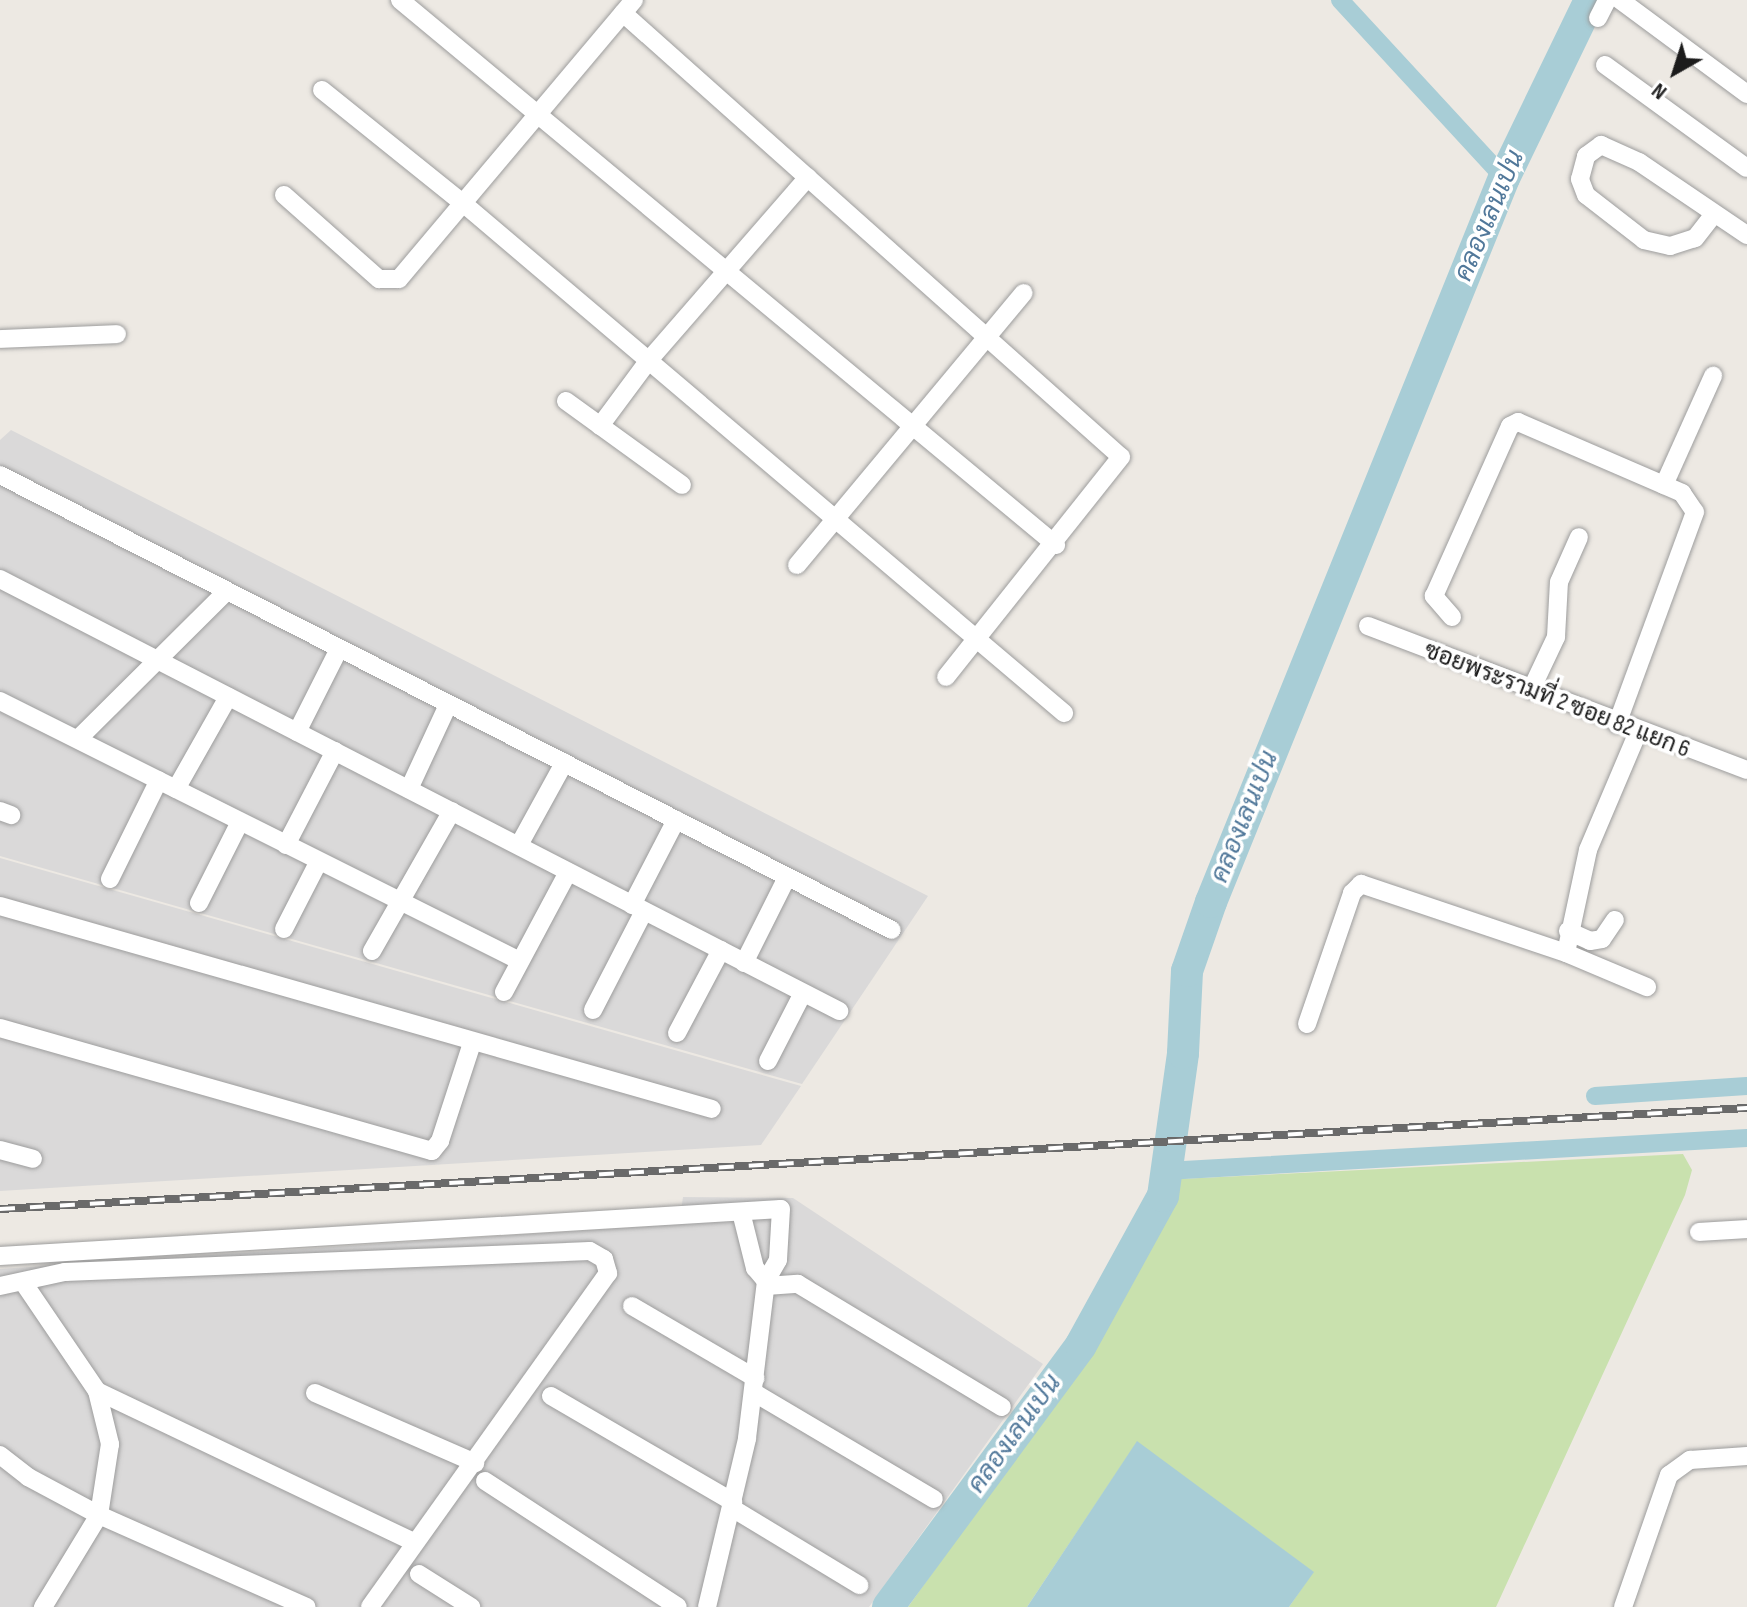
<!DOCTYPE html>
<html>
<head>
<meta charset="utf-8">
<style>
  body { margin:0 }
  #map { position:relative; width:1747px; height:1607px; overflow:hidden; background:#ede9e3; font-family:"Sofia Sans Condensed",Sarabun,sans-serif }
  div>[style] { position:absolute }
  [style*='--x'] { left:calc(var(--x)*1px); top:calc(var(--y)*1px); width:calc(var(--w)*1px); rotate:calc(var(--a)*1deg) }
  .residential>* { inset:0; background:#dad9d9 }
  .grass>* { inset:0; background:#c9e1ae }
  .water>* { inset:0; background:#a8cdd6 }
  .canal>* { height:18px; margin:-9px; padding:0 9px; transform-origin:9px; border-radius:9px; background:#a8cdd6 }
  .river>* { height:32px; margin:-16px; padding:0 16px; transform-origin:16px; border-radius:16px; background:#a8cdd6 }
  .roads { filter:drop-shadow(0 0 2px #9d9d9d) drop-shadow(0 0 2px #9d9d9d) }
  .minor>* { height:18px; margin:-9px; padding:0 9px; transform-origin:9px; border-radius:9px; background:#fff }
  .rail>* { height:8px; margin-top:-4px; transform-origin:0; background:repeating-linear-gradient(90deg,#fff 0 15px,#6a6a6a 0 30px); box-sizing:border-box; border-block:2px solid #6a6a6a }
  span { translate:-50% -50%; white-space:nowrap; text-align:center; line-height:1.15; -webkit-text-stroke:7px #fff; paint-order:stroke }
  .street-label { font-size:24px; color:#1c1c1c }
  .water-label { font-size:26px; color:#51789a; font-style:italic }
  .north { position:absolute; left:1635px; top:32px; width:80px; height:80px; -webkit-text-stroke:6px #fff; paint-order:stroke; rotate:219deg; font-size:22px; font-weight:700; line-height:32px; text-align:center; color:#1c1c1c }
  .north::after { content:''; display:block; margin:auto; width:28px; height:36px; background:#1c1c1c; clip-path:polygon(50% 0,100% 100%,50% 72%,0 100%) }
</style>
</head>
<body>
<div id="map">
  <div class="residential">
    <div style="clip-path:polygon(11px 430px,928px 896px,802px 1084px,0 856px,0 440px)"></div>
    <div style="clip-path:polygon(0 858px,801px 1086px,761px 1145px,0 1191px)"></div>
    <div style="clip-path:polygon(683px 1197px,793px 1198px,1043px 1364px,869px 1607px,0 1607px,0 1269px,679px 1224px)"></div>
  </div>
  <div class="grass">
    <div style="clip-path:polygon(1683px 1154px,1692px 1170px,1685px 1195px,1496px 1607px,1289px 1607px,1313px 1572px,1137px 1442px,1027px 1607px,908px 1607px,1048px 1411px,1121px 1297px,1180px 1179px)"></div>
  </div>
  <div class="water">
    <div style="clip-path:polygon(1137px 1441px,1314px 1572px,1289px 1607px,1027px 1607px)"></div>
  </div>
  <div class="canal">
    <div style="--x:1340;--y:0;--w:242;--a:47.3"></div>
    <div style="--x:1595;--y:1096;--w:152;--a:-3.8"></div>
    <div style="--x:1166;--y:1171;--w:582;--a:-3.25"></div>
  </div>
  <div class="river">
    <div style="--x:888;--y:1607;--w:325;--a:-53.6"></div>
    <div style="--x:1081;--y:1345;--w:170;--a:-61.2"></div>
    <div style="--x:1163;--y:1196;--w:144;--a:-82"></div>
    <div style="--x:1183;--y:1053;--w:82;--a:-87.2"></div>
    <div style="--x:1187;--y:971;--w:73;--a:-70.8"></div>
    <div style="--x:1211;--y:902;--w:781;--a:-67.97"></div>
    <div style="--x:1504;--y:178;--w:198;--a:-64.2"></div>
  </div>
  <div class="roads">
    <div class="minor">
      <div style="--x:400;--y:0;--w:853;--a:39.72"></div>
      <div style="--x:1620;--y:0;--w:158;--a:36.5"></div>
      <div style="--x:623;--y:13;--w:667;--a:41.72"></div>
      <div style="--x:1121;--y:457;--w:281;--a:128.5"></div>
      <div style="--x:1598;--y:18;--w:20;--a:-63"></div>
      <div style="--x:1605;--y:65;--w:175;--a:36"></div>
      <div style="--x:322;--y:90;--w:182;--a:38.8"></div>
      <div style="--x:464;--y:204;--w:787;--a:40.31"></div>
      <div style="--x:284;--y:195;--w:127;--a:41.5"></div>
      <div style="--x:379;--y:279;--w:20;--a:0"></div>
      <div style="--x:399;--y:279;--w:365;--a:-49.9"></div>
      <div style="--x:1714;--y:214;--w:31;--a:128"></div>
      <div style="--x:1695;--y:238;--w:26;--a:162"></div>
      <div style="--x:1670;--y:246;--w:27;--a:-167"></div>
      <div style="--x:1644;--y:240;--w:73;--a:-142.2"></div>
      <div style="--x:1586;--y:195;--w:17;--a:-111"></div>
      <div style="--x:1580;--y:179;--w:24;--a:-75"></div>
      <div style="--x:1586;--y:156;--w:19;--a:-36"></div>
      <div style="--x:1601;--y:145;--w:42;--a:24.1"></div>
      <div style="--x:1639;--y:162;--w:130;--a:34.1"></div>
      <div style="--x:0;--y:339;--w:117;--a:-2.4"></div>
      <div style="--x:566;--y:401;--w:143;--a:35.9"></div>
      <div style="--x:600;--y:426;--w:82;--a:-53.4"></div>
      <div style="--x:649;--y:360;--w:242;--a:-49"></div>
      <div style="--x:0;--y:475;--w:1001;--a:27.03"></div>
      <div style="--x:1664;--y:485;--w:120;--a:-65.8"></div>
      <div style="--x:797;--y:565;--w:354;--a:-50.2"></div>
      <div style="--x:0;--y:579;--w:944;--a:27.24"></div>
      <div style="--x:1452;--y:617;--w:28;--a:-131"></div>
      <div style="--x:1434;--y:596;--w:186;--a:-65.9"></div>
      <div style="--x:1510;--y:426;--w:9;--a:-27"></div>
      <div style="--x:1518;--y:422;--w:179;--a:23.4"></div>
      <div style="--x:1682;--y:493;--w:23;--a:56"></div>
      <div style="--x:1695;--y:512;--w:226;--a:110.2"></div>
      <div style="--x:1368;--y:626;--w:405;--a:20.8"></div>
      <div style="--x:1531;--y:690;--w:59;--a:-64.7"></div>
      <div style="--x:1556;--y:637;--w:55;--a:-86.9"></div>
      <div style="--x:1559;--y:582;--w:49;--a:-66"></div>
      <div style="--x:0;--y:701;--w:579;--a:26.57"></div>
      <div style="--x:297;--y:732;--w:93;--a:-63.2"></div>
      <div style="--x:1638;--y:732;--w:128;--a:113"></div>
      <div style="--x:1588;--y:850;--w:105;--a:102.1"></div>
      <div style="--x:1566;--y:953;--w:88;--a:22.8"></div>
      <div style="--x:78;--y:739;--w:209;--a:-44.8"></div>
      <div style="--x:176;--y:789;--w:106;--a:-60.5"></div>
      <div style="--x:409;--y:789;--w:93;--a:-65.1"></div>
      <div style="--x:0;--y:811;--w:12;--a:20"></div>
      <div style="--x:286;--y:845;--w:106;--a:-62.5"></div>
      <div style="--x:519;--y:845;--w:94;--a:-61.2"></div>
      <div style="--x:110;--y:879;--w:110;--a:-63.7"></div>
      <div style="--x:199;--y:903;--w:91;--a:-63.2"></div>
      <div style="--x:632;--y:905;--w:96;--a:-62.6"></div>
      <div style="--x:0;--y:906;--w:740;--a:15.91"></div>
      <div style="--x:284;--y:929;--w:76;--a:-62.8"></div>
      <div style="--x:1568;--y:931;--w:24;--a:24"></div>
      <div style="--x:1590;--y:941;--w:12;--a:-9"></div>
      <div style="--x:1602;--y:939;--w:23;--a:-56"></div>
      <div style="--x:372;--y:951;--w:161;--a:-60.3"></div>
      <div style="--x:744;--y:963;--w:96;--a:-63.4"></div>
      <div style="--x:504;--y:992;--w:136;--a:-61.9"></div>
      <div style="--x:593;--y:1010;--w:111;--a:-62.7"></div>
      <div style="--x:1307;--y:1024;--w:139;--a:-71"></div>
      <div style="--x:1352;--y:893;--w:13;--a:-45"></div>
      <div style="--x:1361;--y:884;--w:216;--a:18.6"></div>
      <div style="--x:0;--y:1028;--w:449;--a:15.9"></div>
      <div style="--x:432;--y:1151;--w:13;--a:-51"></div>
      <div style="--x:440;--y:1141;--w:103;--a:-71.9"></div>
      <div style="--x:677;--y:1033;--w:94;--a:-62.1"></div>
      <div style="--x:768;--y:1061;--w:76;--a:-62.8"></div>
      <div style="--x:0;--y:1150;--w:34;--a:15"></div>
      <div style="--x:741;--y:1212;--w:58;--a:76"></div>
      <div style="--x:755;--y:1268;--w:17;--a:50"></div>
      <div style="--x:1699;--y:1232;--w:48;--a:-3.6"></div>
      <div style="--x:0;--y:1256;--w:782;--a:-3.44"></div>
      <div style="--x:781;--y:1209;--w:51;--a:93.4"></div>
      <div style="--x:778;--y:1260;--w:24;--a:120"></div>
      <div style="--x:766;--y:1281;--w:159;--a:96.9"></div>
      <div style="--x:747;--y:1439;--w:173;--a:103.4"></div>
      <div style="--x:25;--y:1285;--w:128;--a:55.8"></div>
      <div style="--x:97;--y:1391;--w:55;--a:76.2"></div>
      <div style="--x:110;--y:1444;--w:72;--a:98.8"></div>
      <div style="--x:99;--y:1515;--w:108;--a:121.3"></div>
      <div style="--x:0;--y:1286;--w:66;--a:-12.2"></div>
      <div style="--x:65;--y:1272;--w:525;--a:-2.29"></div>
      <div style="--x:590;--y:1251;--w:16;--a:30"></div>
      <div style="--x:604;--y:1259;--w:15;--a:74"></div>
      <div style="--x:608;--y:1273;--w:410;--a:125.5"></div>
      <div style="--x:766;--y:1286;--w:32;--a:-4"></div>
      <div style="--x:798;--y:1284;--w:238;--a:31.1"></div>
      <div style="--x:632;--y:1306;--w:143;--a:30.3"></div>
      <div style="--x:97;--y:1391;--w:350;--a:25.5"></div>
      <div style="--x:753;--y:1392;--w:210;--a:30.6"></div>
      <div style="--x:315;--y:1393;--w:175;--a:23.6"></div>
      <div style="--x:551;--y:1396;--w:211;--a:30.2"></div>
      <div style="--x:0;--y:1455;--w:36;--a:38"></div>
      <div style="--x:28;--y:1477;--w:81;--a:28.2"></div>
      <div style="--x:99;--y:1515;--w:227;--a:23.9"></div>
      <div style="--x:485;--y:1481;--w:230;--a:33.1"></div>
      <div style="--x:732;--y:1508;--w:149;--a:31.2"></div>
      <div style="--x:419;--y:1574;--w:62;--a:32.4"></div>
      <div style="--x:1623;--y:1607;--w:140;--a:-70.8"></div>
      <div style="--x:1669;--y:1475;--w:26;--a:-36"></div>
      <div style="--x:1690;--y:1460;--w:57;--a:-4"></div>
    </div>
  </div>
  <div class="rail">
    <div style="--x:0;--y:1209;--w:1750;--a:-3.31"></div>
  </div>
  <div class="street-label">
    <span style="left:1557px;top:700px;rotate:21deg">ซอยพระรามที่ 2 ซอย 82 แยก 6</span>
  </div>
  <div class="water-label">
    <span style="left:1490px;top:216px;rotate:-67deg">คลองเลนเปน</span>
    <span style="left:1245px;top:817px;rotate:-68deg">คลองเลนเปน</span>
    <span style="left:1015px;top:1434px;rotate:-54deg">คลองเลนเปน</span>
  </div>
  <div class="north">N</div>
</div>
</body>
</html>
